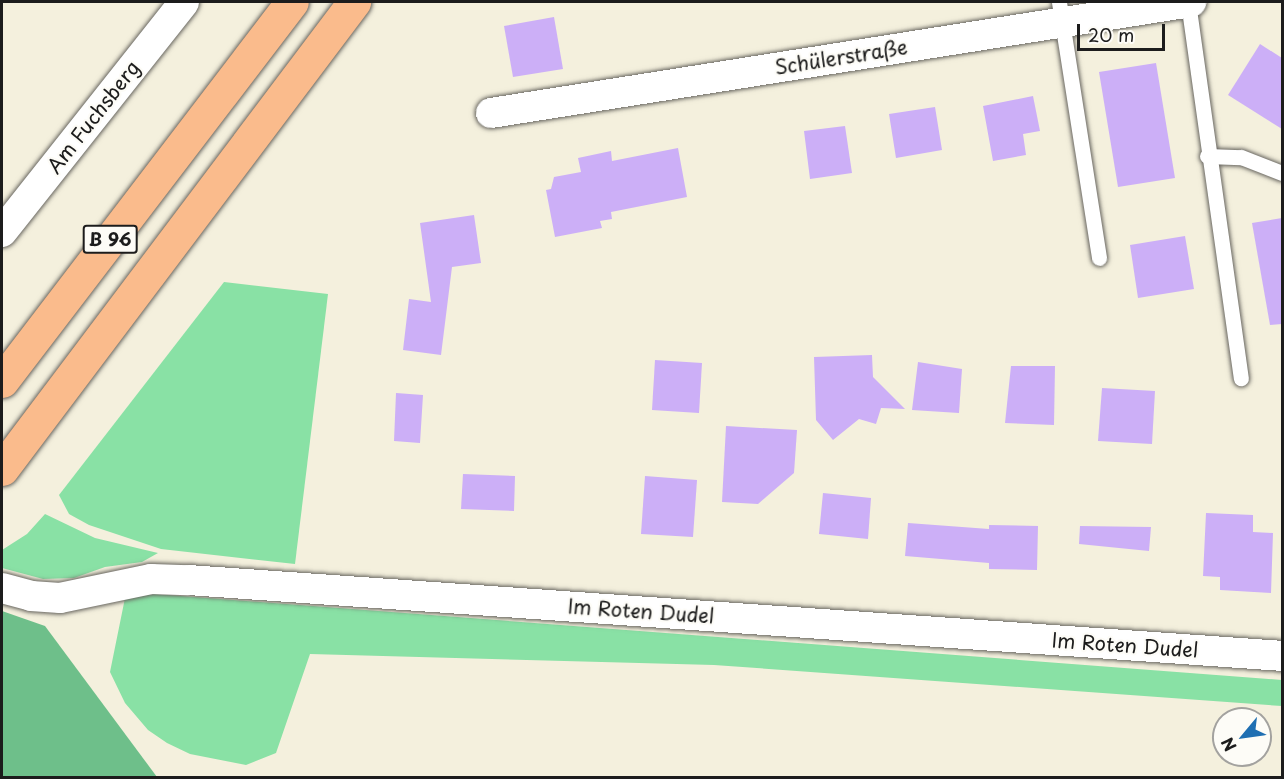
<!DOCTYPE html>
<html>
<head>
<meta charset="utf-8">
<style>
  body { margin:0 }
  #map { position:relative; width:1284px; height:779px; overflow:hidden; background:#f4f0dd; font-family:"Playpen Sans",sans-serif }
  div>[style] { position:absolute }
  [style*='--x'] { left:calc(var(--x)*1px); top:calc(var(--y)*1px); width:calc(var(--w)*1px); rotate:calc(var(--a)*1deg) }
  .green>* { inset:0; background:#89e1a5 }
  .forest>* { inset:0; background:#6ebf8a }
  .building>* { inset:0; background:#ccaff7 }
  .roads { filter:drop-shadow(0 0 2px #686660) drop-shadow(0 0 2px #686660) }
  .lane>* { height:15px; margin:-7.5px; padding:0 7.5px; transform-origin:7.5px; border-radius:7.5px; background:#fff }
  .street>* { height:30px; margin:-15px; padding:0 15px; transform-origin:15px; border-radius:15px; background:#fff }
  .highway>* { height:33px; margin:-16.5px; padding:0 16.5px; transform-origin:16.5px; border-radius:16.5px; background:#fabb8c }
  span { translate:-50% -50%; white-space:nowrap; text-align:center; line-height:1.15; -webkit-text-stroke:4.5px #fdfcf7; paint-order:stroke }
  .shield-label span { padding:2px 4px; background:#fdfcf7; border:2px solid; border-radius:4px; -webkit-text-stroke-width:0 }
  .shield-label { font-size:18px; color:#1c1c1c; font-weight:700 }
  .street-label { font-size:20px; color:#1c1c1c }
  .frame { position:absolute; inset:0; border:3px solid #1c1c1c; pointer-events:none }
  .north { position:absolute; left:1212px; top:707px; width:60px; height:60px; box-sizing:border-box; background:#fdfcf7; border:2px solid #a3a29f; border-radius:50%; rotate:241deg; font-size:16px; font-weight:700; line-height:24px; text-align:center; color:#1c1c1c }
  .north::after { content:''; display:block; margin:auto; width:21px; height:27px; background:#1f6fb2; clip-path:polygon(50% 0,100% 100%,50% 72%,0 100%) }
  .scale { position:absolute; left:1077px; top:24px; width:88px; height:27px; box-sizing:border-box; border:3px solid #1c1c1c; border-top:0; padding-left:8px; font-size:18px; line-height:21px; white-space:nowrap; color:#1c1c1c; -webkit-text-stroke:4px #fdfcf7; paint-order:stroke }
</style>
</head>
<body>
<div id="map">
  <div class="green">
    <div style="clip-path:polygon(224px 282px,328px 294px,295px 564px,161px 549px,89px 525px,69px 514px,59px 495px)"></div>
    <div style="clip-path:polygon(45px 514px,95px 538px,158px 553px,142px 562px,105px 567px,74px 578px,43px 579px,2px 568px,2px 550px,27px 534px)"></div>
    <div style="clip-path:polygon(155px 594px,1282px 680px,1282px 706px,714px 665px,310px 654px,276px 753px,246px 765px,190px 754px,167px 743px,148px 730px,125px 703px,110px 672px,125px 598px)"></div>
  </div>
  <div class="forest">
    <div style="clip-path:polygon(2px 611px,45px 626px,157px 777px,2px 777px)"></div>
  </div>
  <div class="building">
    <div style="clip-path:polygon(554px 17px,563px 69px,513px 77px,504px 26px)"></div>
    <div style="clip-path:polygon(1260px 44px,1282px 58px,1282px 129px,1228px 95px)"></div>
    <div style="clip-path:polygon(1156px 63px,1175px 178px,1118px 187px,1099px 72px)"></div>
    <div style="clip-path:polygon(1033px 96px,1040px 131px,1023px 134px,1026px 155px,993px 161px,983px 106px)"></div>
    <div style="clip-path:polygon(935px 107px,942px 150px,896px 158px,889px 114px)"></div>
    <div style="clip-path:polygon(845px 126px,852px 173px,810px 179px,804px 131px)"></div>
    <div style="clip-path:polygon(678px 148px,687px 197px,611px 212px,612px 219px,600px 221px,602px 228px,555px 237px,546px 190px,551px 189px,554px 177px,581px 172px,578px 158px,611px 151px,612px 161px)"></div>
    <div style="clip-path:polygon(474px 215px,481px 263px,452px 267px,441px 355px,403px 350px,409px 299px,431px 302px,420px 223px)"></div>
    <div style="clip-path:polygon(1282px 218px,1282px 324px,1270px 325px,1252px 223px)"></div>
    <div style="clip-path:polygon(1185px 236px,1194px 289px,1138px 298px,1130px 245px)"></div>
    <div style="clip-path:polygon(872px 355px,873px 377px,905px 409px,881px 408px,876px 424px,859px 419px,833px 440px,816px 420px,814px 357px)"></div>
    <div style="clip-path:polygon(655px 360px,702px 363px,699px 413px,652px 410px)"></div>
    <div style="clip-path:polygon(918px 362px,962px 369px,959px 413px,912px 410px)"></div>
    <div style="clip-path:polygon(1011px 366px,1055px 366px,1054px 425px,1005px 423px)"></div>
    <div style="clip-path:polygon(1102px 388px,1155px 391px,1152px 444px,1098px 441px)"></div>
    <div style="clip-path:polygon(396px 393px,423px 395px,420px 443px,394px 441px)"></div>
    <div style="clip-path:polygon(726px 426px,797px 430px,794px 473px,758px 504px,722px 502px)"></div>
    <div style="clip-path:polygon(463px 474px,515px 476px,514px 511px,461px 509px)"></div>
    <div style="clip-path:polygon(645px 476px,697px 480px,693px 537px,641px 534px)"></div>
    <div style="clip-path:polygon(823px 493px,871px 498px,868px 539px,819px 534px)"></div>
    <div style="clip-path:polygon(1206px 513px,1253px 515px,1253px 532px,1273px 533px,1271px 593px,1220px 590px,1220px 577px,1203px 576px)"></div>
    <div style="clip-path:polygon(908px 523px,989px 529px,989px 525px,1038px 526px,1037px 570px,989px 569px,989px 563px,905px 556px)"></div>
    <div style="clip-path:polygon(1080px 526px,1151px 527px,1149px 551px,1079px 544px)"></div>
  </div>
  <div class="roads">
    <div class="lane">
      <div style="--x:1059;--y:2;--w:259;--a:81.1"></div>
      <div style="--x:1188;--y:2;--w:380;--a:82"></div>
      <div style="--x:1207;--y:156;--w:34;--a:2"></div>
      <div style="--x:1241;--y:157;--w:44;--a:21.3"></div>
    </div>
    <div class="street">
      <div style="--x:491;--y:113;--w:709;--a:-9.01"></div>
      <div style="--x:2;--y:232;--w:293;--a:-51.6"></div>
      <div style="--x:2;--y:588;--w:30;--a:15"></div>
      <div style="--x:31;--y:596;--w:29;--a:4"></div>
      <div style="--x:60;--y:598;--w:93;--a:-11.8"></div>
      <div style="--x:151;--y:579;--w:37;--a:2"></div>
      <div style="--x:188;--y:580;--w:1097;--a:3.97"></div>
    </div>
    <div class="highway">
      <div style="--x:2;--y:381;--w:477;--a:-52.6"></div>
      <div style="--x:2;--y:469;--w:585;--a:-52.99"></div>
    </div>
  </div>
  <div class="shield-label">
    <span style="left:110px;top:239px">B 96</span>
  </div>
  <div class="street-label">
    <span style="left:841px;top:57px;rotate:-9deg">Schülerstraße</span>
    <span style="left:93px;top:117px;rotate:-52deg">Am Fuchsberg</span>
    <span style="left:641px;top:611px;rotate:4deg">Im Roten Dudel</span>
    <span style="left:1125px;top:645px;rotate:4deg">Im Roten Dudel</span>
  </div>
  <div class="frame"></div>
  <div class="north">N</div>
  <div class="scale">20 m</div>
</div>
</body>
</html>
